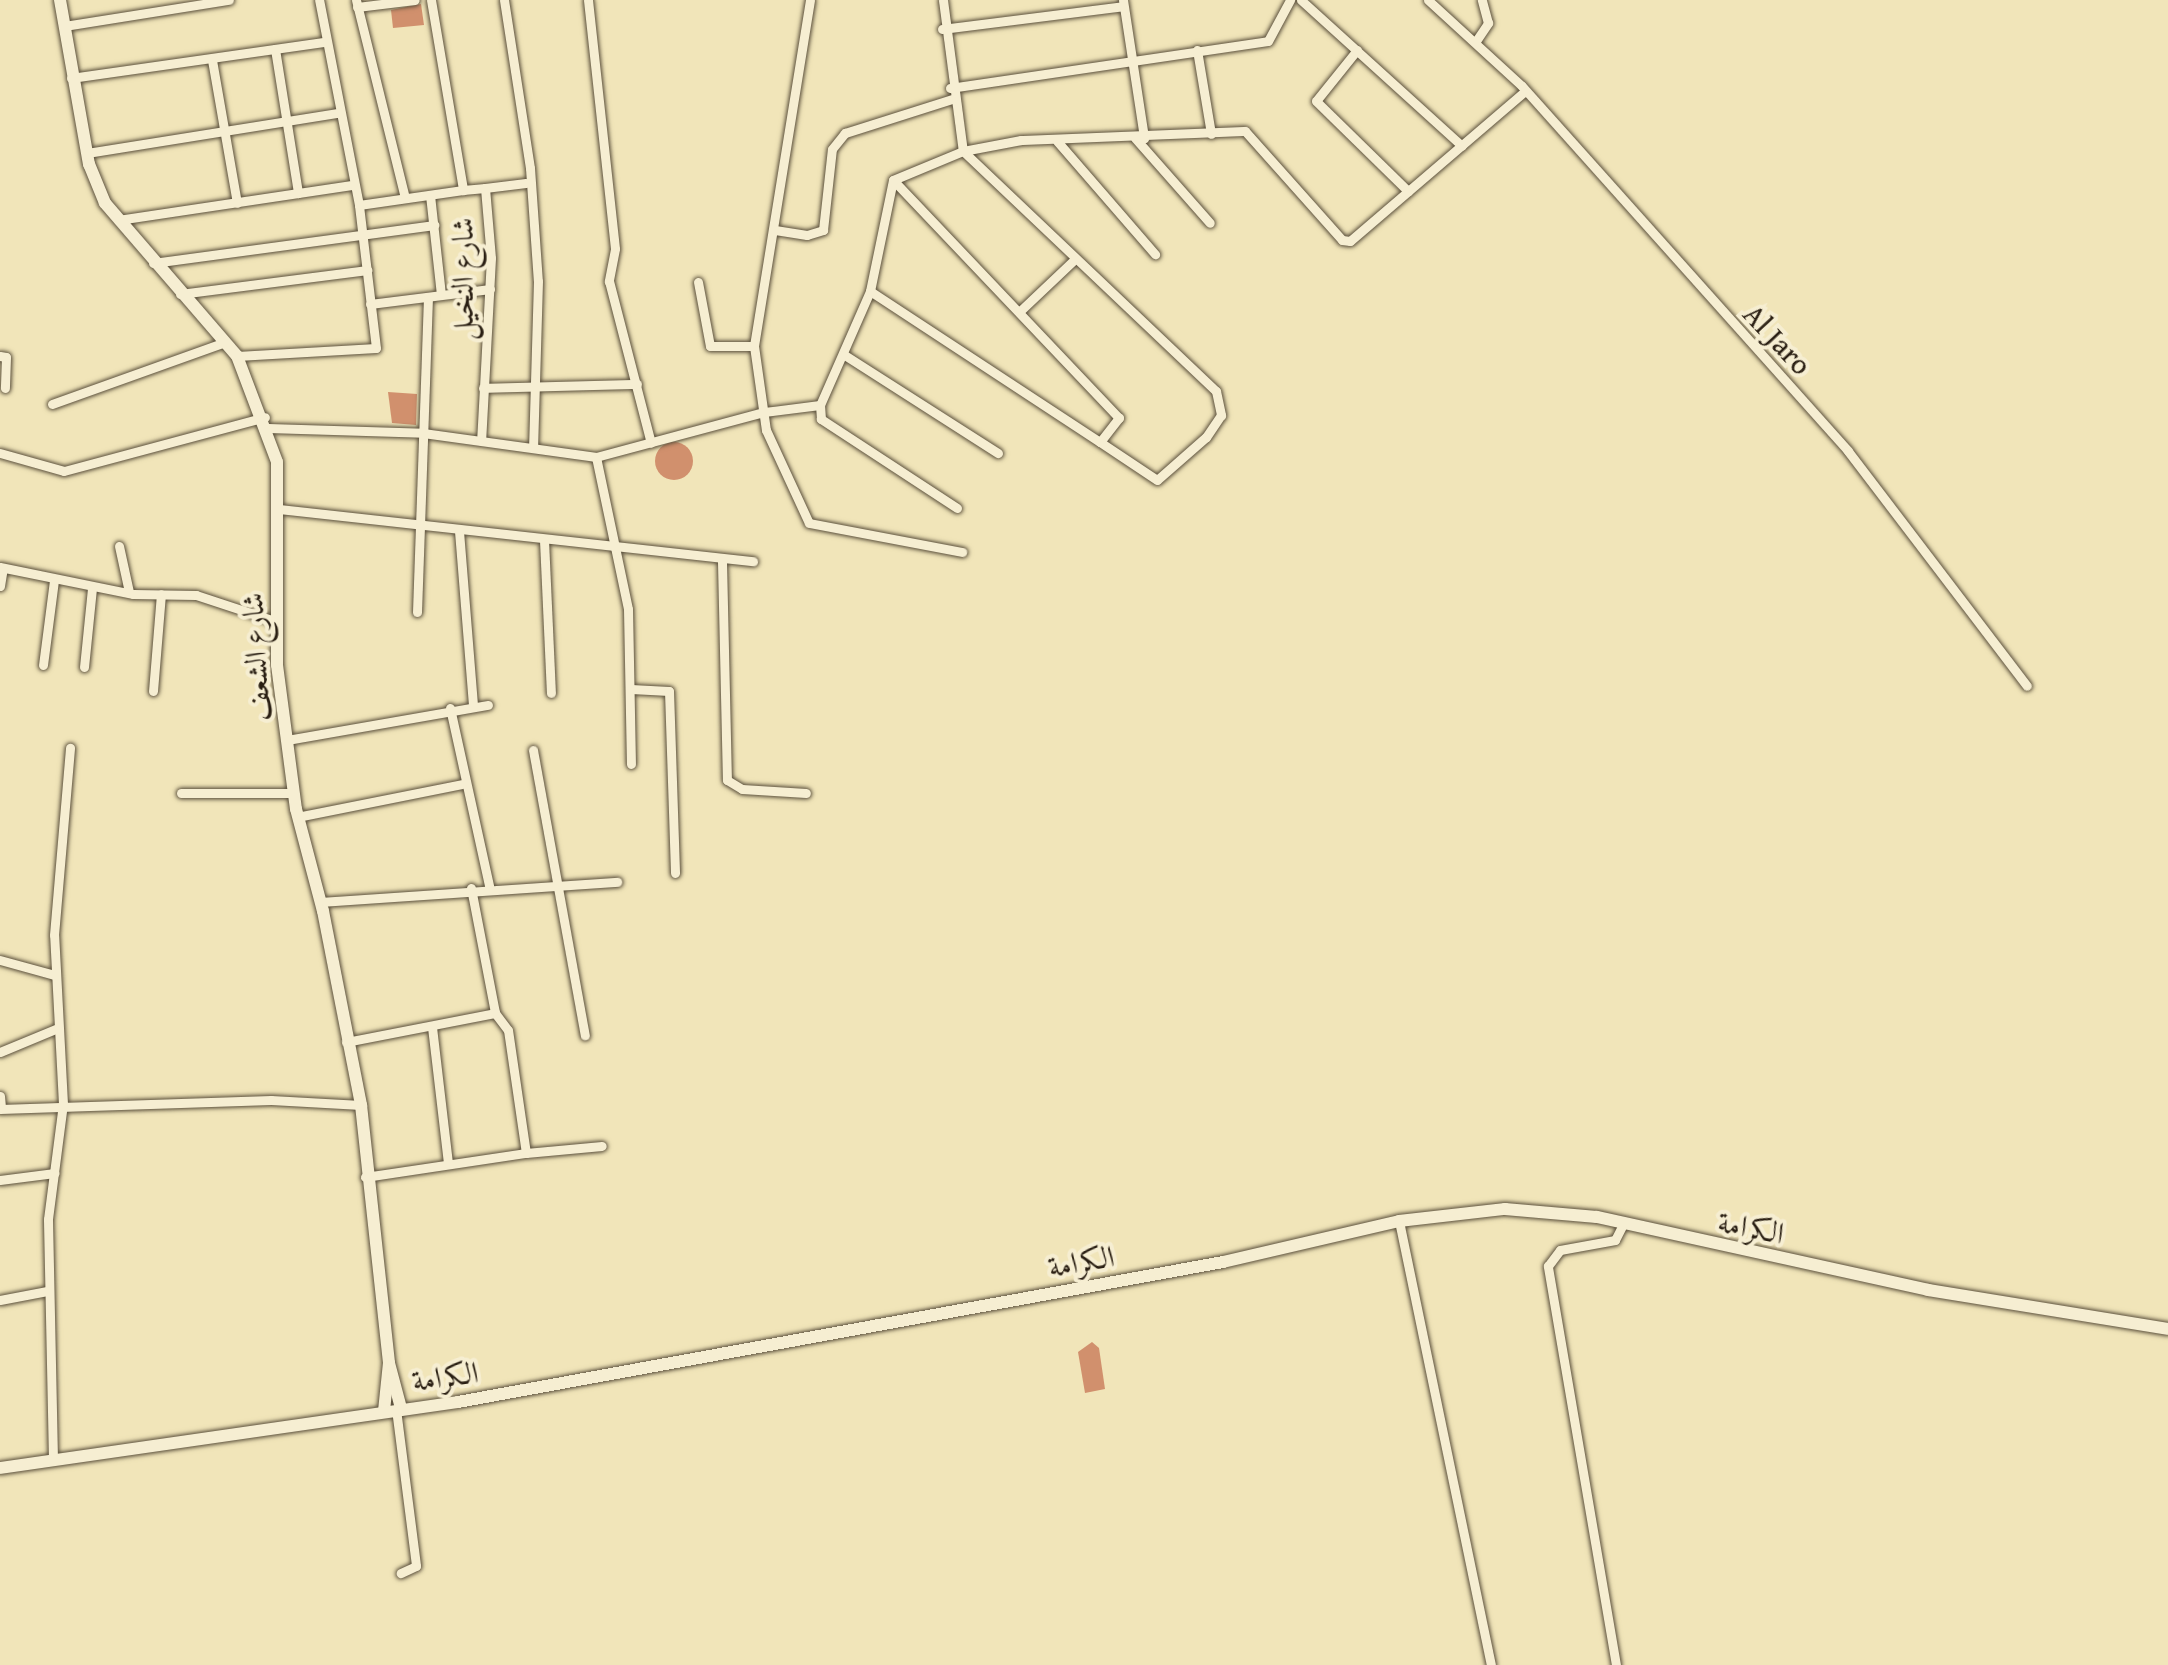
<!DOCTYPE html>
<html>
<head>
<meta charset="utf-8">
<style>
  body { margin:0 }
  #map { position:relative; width:2168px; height:1665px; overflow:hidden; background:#f1e5b9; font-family:"Gentium Book Plus",Amiri,serif }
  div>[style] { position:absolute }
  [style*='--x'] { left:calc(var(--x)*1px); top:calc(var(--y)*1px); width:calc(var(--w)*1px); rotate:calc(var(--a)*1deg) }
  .building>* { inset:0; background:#d1906d }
  .round { border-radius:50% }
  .roads { filter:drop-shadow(0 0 2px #5b503c) drop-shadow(0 0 2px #5b503c) }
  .street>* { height:9px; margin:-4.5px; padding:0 4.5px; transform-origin:4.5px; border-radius:4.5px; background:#f6eed2 }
  .secondary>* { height:12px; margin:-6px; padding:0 6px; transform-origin:6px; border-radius:6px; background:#f6eed2 }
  span { translate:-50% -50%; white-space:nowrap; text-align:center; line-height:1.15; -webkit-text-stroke:8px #f6eed2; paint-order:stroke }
  .street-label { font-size:30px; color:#291e12 }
</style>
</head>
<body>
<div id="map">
  <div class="building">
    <div style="clip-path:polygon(421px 4px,424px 25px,393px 28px,391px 10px)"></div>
    <div style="clip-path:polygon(388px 392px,417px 394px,416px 425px,392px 423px)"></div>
    <div class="round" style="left:655px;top:442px;width:38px;height:38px"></div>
    <div style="clip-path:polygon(1092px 1342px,1099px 1348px,1105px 1389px,1085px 1393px,1078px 1352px)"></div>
  </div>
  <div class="roads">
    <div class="street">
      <div style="--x:356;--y:0;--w:204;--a:76.1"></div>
      <div style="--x:431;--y:0;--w:193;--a:80.4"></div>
      <div style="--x:463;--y:190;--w:22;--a:-5"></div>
      <div style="--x:485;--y:188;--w:70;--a:85.1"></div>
      <div style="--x:491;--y:258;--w:183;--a:93.1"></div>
      <div style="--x:504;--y:0;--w:170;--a:81.2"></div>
      <div style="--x:530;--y:168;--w:113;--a:86"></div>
      <div style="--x:538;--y:281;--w:167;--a:91.7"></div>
      <div style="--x:588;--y:0;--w:250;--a:83.8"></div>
      <div style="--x:615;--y:249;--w:33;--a:101"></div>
      <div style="--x:609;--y:281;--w:167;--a:75.5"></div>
      <div style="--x:810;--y:0;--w:351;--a:99.2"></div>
      <div style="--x:754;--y:346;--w:85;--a:81.9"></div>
      <div style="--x:766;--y:430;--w:102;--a:65.2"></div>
      <div style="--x:809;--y:523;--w:156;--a:10.7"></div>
      <div style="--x:943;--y:0;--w:152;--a:82.5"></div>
      <div style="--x:963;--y:151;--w:349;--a:43.5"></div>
      <div style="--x:1216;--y:391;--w:25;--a:78"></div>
      <div style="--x:1221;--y:415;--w:27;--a:124"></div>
      <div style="--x:1206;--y:437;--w:65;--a:138.7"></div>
      <div style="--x:1157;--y:480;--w:69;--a:-146.3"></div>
      <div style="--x:1123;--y:0;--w:140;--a:81.3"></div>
      <div style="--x:1301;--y:0;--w:217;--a:42.2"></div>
      <div style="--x:1428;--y:0;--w:127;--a:42.5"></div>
      <div style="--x:1522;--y:86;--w:489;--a:48.2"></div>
      <div style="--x:1848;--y:451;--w:295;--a:52.7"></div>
      <div style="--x:357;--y:7;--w:58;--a:-6.9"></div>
      <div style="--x:64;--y:26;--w:167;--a:-9"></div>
      <div style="--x:942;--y:29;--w:182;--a:-7.2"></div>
      <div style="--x:1476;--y:41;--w:22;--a:-56"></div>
      <div style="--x:1488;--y:23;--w:24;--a:-105"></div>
      <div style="--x:275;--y:49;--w:146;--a:80.9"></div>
      <div style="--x:1197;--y:50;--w:85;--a:80.5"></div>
      <div style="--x:1357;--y:50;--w:65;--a:128.8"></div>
      <div style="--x:1316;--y:101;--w:129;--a:44.4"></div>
      <div style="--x:212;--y:60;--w:145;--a:80.1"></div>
      <div style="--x:71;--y:78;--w:255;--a:-8.1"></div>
      <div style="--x:950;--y:88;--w:321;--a:-8.4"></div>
      <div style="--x:1268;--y:41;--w:47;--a:-61.8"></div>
      <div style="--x:1135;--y:138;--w:113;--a:48.6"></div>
      <div style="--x:1057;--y:141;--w:150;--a:49.1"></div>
      <div style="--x:87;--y:153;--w:254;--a:-9.1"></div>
      <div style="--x:485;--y:188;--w:41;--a:-7"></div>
      <div style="--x:430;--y:195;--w:100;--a:83.7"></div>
      <div style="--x:359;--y:205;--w:105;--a:-8.2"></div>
      <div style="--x:118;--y:220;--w:238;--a:-8.5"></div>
      <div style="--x:775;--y:230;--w:32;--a:9"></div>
      <div style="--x:807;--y:235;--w:17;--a:-17"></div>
      <div style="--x:823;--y:230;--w:81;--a:-83.7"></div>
      <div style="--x:832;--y:149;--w:21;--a:-51"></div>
      <div style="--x:845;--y:133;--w:112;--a:-17.6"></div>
      <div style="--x:153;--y:263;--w:284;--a:-7.7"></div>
      <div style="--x:698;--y:282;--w:65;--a:79.4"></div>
      <div style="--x:710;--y:346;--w:44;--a:0"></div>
      <div style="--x:870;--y:291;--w:275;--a:33.3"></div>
      <div style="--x:1100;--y:442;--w:31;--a:-52"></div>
      <div style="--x:1119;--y:418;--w:328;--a:-133.5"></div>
      <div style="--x:180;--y:294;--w:189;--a:-7.3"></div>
      <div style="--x:370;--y:304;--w:121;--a:-7.1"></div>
      <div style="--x:1019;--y:312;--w:77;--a:-43.4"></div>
      <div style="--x:843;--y:354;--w:184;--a:32.6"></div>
      <div style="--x:0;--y:356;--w:6;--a:9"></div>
      <div style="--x:6;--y:357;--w:31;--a:92"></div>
      <div style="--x:237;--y:356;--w:139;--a:-3.3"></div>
      <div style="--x:376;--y:348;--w:144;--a:-96.8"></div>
      <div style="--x:359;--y:205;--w:209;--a:-101"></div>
      <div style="--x:483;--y:388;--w:154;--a:-1.5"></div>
      <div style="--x:52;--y:404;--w:184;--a:-19.7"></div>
      <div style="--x:268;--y:428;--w:155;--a:1.8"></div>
      <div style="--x:423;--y:433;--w:175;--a:7.9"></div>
      <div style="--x:596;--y:457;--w:174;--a:-15"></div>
      <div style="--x:764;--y:412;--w:56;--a:-7.1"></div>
      <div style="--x:0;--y:453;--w:66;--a:15.7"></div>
      <div style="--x:64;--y:471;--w:208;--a:-15"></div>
      <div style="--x:596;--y:457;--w:155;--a:78.1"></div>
      <div style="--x:628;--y:609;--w:155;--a:88.9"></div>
      <div style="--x:957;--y:508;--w:163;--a:-146.8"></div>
      <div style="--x:821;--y:419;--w:14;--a:-94"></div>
      <div style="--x:820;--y:405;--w:124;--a:-66.3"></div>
      <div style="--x:870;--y:291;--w:113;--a:-78.3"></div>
      <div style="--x:893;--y:180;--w:76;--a:-22.5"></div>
      <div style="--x:963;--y:151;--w:59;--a:-10.7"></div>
      <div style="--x:1021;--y:140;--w:224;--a:-2.3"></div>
      <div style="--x:1245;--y:131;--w:146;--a:48.3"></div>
      <div style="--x:1342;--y:240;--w:8;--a:7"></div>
      <div style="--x:1350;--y:241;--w:230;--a:-40.6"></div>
      <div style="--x:279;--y:509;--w:477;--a:6.3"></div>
      <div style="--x:459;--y:531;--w:175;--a:85.4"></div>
      <div style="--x:544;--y:540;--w:153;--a:87.4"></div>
      <div style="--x:119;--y:546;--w:47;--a:77.7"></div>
      <div style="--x:722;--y:562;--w:218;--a:88.7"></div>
      <div style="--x:727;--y:780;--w:17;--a:31"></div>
      <div style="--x:742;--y:789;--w:64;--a:3.6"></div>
      <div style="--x:0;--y:567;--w:136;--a:11.5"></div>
      <div style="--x:133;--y:594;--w:63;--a:0.9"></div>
      <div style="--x:196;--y:595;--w:83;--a:18.2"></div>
      <div style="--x:0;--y:586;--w:18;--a:-81"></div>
      <div style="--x:417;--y:612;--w:315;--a:-88"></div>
      <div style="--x:43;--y:665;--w:86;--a:-82.6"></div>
      <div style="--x:84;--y:667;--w:79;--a:-84.2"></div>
      <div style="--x:631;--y:689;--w:38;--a:3"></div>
      <div style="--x:669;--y:691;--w:182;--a:88.1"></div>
      <div style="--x:153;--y:691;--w:97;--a:-85.3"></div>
      <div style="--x:450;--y:708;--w:182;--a:77.6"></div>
      <div style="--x:287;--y:740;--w:204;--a:-9.9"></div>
      <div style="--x:533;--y:750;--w:290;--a:79.7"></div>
      <div style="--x:181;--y:793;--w:112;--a:0"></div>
      <div style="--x:297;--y:817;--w:168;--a:-11.3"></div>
      <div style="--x:471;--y:888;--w:127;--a:79.1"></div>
      <div style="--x:495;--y:1013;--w:21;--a:53"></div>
      <div style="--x:508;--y:1030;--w:124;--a:81.7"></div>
      <div style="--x:526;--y:1153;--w:76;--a:-5.3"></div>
      <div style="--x:321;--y:902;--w:297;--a:-3.9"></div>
      <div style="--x:0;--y:960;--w:57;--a:15.3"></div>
      <div style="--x:432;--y:1027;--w:138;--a:83.3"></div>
      <div style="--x:346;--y:1042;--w:152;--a:-11"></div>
      <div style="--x:0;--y:1052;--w:63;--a:-22.5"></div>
      <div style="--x:0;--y:1096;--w:12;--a:85"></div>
      <div style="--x:0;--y:1109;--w:271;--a:-1.9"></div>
      <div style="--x:271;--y:1100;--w:90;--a:3.2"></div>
      <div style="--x:365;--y:1177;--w:163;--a:-8.5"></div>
      <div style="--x:0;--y:1180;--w:55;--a:-7.3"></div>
      <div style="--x:1399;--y:1221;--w:453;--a:78.3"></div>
      <div style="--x:0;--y:1300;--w:48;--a:-10.8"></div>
      <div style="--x:396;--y:1409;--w:158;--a:82.7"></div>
      <div style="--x:416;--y:1566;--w:17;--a:155"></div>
      <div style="--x:53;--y:1459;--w:240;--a:-91.2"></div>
      <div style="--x:48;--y:1219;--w:116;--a:-82.6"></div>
      <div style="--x:63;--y:1104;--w:169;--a:-93"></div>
      <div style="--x:54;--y:935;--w:188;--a:-85.1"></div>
      <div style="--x:1616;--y:1665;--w:405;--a:-99.7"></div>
      <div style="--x:1548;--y:1266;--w:20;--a:-53"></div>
      <div style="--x:1560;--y:1250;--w:56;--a:-10.3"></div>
      <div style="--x:1615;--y:1240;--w:18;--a:-63"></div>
    </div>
    <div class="secondary">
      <div style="--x:60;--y:0;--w:167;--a:80"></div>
      <div style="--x:89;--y:164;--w:42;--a:67.7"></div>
      <div style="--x:105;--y:203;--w:202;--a:49.2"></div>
      <div style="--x:237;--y:356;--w:113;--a:69.3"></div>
      <div style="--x:277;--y:462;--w:203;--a:90"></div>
      <div style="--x:277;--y:665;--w:145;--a:82.5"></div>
      <div style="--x:296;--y:809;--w:106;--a:75.2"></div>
      <div style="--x:323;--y:911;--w:198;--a:78.9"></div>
      <div style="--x:361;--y:1105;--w:260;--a:83.8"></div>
      <div style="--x:384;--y:1411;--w:48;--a:-84.1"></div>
      <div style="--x:389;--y:1363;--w:47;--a:75.1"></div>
      <div style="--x:0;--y:1468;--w:463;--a:-8.2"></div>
      <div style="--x:458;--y:1402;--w:778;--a:-10.37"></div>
      <div style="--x:1223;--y:1262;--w:181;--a:-13.1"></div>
      <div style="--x:1399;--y:1221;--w:107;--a:-6.5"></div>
      <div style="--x:1505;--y:1209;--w:92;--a:5"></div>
      <div style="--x:1597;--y:1217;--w:339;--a:12.4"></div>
      <div style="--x:1928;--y:1290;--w:243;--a:9.2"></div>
    </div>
  </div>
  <div class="street-label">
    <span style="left:462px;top:279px;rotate:-90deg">شارع النخيل</span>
    <span style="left:1778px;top:339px;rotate:47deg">Al Jaro</span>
    <span style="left:255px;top:657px;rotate:-93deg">شارع الشعف</span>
    <span style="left:1751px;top:1227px;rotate:11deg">الكرامة</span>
    <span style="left:1081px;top:1261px;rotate:-10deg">الكرامة</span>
    <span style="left:445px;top:1376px;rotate:-8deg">الكرامة</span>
  </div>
</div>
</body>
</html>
